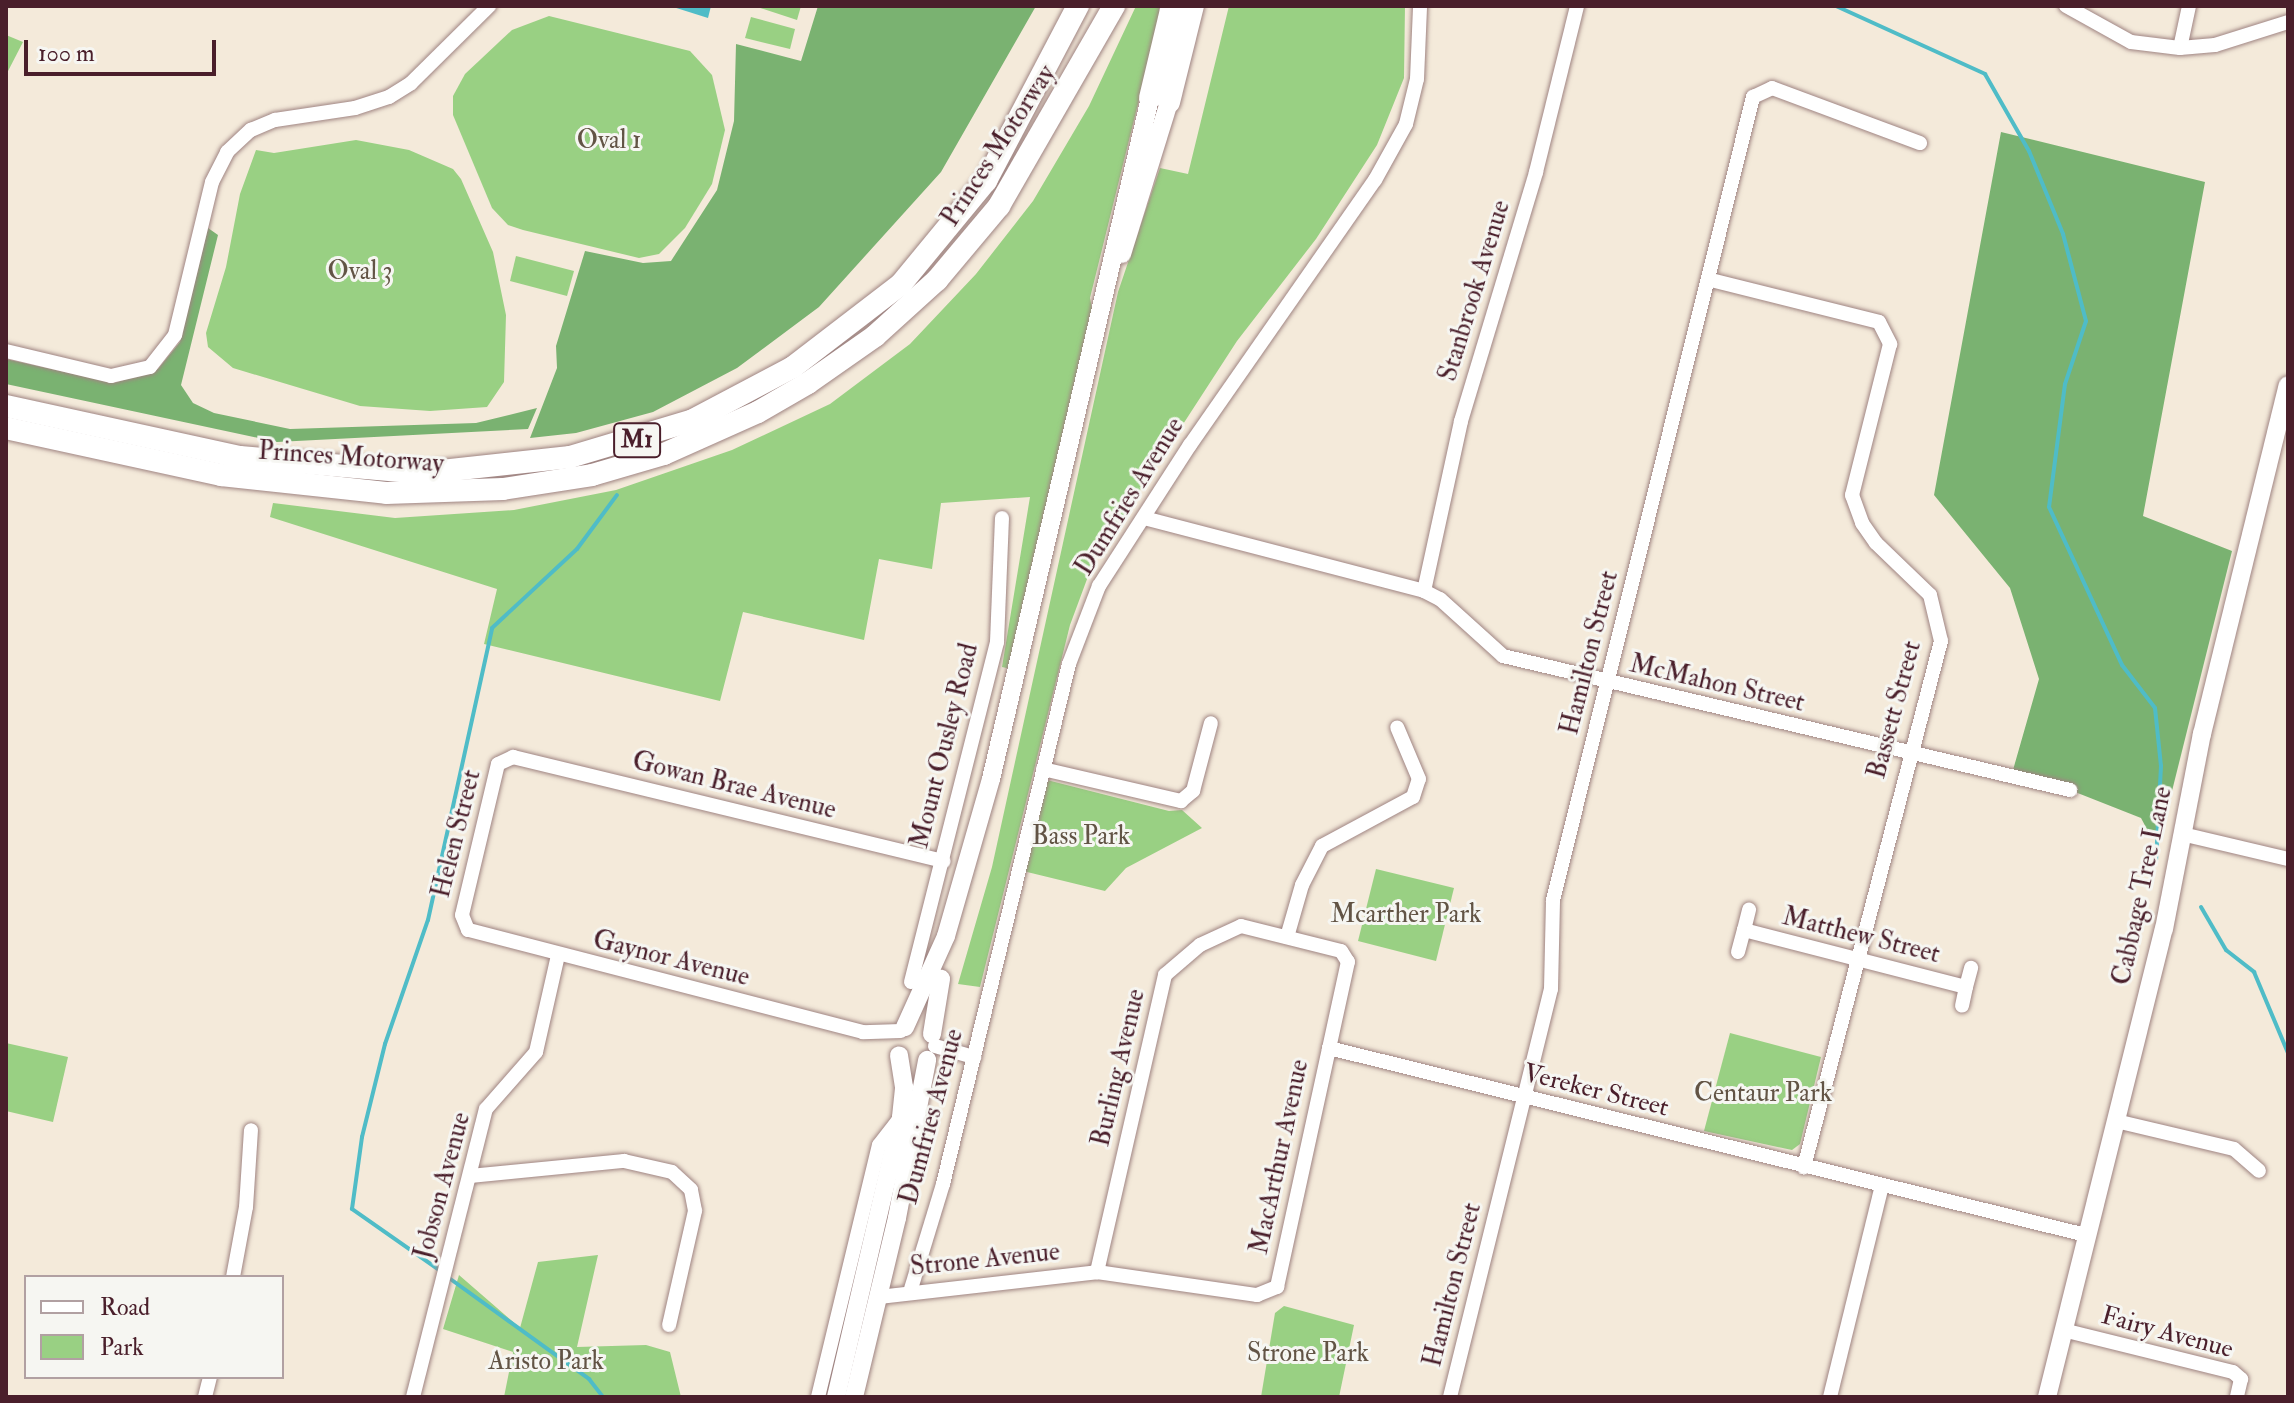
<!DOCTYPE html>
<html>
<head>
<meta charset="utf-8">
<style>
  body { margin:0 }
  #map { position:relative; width:2294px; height:1403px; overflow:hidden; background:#f4eada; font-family:"IM FELL Double Pica",serif }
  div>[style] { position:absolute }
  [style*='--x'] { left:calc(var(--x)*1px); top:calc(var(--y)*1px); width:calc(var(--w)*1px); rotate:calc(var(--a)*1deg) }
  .green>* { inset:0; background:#99d083 }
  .forest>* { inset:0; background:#7ab271 }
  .water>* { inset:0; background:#4fbcc7 }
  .stream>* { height:4px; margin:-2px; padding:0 2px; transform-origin:2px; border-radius:2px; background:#4fbcc7 }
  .roads { filter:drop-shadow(0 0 2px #9f8482) drop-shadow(0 0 2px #9f8482) }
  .minor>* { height:14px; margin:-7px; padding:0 7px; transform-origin:7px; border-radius:7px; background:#fff }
  .major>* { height:18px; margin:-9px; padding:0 9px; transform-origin:9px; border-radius:9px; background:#fff }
  .highway>* { height:22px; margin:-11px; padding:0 11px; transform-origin:11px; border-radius:11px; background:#fff }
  span { translate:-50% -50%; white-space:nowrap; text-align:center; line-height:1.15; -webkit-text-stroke:6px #f6f6f2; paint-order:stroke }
  .shield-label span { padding:2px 6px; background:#f6f6f2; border:2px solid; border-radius:6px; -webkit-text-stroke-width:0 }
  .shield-label { font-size:24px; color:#4a1f2b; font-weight:700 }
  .park-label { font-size:26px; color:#625445 }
  .street-label { font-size:26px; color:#4a1f2b }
  .frame { position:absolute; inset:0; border:8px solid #4a1f2b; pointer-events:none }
  .legend { position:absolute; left:24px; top:1275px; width:260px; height:104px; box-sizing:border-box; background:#f6f6f2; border:2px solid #b1a0a2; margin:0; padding:10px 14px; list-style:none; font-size:24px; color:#4a1f2b }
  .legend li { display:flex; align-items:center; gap:16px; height:40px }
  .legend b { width:40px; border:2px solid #b1a0a2 }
  .scale { position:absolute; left:24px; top:40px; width:192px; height:36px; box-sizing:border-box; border:4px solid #4a1f2b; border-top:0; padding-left:10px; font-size:24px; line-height:28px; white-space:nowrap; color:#4a1f2b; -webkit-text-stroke:6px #f6f6f2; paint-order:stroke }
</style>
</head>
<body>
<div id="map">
  <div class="green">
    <div style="clip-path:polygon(754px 6px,801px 6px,797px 20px)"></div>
    <div style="clip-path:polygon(1136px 6px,1159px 6px,1159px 19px,1090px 298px,1094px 319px,1011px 669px,1002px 667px,1030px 497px,941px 503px,932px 569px,879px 559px,864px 640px,743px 612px,720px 701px,484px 644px,497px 589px,270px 517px,273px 503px,395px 518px,514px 510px,616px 490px,732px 450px,830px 404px,910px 344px,976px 274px,1033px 201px,1089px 106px)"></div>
    <div style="clip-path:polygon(1229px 6px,1405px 6px,1404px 78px,1377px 145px,1316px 239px,1237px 341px,1093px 563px,1070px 625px,980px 987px,958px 984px,992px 867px,1118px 292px,1160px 168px,1188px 174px)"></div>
    <div style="clip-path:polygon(549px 16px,690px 51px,712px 75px,725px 130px,712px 184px,685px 228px,659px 254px,639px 258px,523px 230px,508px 225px,492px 208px,453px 115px,453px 96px,465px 74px,512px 30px)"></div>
    <div style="clip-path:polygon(751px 17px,795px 29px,790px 49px,745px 38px)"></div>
    <div style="clip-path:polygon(6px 35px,23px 42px,6px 75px)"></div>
    <div style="clip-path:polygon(356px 140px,409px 150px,453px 169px,461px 179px,493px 252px,506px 315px,504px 382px,487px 407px,430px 411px,360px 406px,233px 368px,208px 347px,206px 333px,226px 267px,240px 194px,256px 150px,274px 153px)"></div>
    <div style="clip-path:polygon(516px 256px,574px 271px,567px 296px,510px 281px)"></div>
    <div style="clip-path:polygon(1047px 780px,1169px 811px,1182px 810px,1202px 828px,1126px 868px,1105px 891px,1023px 871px)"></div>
    <div style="clip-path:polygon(1376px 869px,1454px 888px,1436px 961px,1358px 941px)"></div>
    <div style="clip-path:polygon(1730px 1033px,1821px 1057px,1800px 1144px,1792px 1150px,1704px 1131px)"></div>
    <div style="clip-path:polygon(6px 1043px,68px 1057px,53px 1122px,6px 1111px)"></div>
    <div style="clip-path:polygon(598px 1255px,577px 1347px,646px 1345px,670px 1352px,681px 1397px,504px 1397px,513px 1352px,443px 1329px,459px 1275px,520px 1328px,538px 1262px)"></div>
    <div style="clip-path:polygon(1284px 1306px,1354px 1325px,1339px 1397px,1261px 1397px,1275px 1313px)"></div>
  </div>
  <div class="forest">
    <div style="clip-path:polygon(818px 6px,1036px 6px,941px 172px,819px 307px,737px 368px,653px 412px,576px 433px,530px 438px,557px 368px,556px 346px,585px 251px,643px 263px,671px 261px,717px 190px,734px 121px,736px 44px,801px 61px)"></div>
    <div style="clip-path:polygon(2001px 132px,2205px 182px,2143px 516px,2232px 551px,2161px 835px,2149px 833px,2141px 818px,2070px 790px,2011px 777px,2039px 679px,2010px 588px,1934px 495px)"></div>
    <div style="clip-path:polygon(208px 228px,218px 235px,181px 385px,193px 403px,214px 413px,290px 429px,476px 423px,537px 408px,528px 429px,277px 442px,6px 384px,6px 359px,114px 383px,158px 369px,180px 342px)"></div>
  </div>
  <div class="water">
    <div style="clip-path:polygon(670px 6px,711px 6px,708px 18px)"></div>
  </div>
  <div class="stream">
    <div style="--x:1836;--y:6;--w:164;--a:24.5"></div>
    <div style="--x:1985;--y:74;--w:89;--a:60.3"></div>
    <div style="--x:2029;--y:151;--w:90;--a:67.7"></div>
    <div style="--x:2063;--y:234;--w:90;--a:75.2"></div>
    <div style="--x:2086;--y:321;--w:66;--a:108.4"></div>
    <div style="--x:2065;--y:384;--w:124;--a:97.4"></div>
    <div style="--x:2049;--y:507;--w:174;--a:65.2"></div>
    <div style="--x:2122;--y:665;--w:54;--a:52.5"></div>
    <div style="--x:2155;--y:708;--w:58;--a:84.1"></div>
    <div style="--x:2161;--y:766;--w:94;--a:93"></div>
    <div style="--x:2201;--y:907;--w:50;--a:59.8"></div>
    <div style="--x:2226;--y:950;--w:36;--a:38"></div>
    <div style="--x:2254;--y:972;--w:88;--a:67.2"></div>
    <div style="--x:442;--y:1272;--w:110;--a:-145"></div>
    <div style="--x:352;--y:1209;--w:73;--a:-82.1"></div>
    <div style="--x:362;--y:1137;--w:96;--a:-76.1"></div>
    <div style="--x:385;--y:1044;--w:131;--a:-70.9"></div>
    <div style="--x:428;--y:920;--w:299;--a:-77.6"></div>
    <div style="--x:492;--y:628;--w:116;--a:-42.9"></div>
    <div style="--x:577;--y:549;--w:67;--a:-53.5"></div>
    <div style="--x:449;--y:1278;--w:173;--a:35.8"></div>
    <div style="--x:589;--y:1379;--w:23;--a:52"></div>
  </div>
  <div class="roads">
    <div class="minor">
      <div style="--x:2066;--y:6;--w:74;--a:29"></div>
      <div style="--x:2131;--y:42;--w:49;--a:7"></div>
      <div style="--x:2180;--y:48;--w:35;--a:-5"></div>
      <div style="--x:2215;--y:45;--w:77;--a:-17.5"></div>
      <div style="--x:2180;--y:48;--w:43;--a:-77.9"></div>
      <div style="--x:1711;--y:280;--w:173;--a:14"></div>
      <div style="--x:1879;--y:322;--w:25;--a:63"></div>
      <div style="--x:1890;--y:344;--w:156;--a:104.1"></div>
      <div style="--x:1852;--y:495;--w:30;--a:70"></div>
      <div style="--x:1862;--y:523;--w:24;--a:55"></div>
      <div style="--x:1876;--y:543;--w:75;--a:43.9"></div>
      <div style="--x:1930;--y:595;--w:47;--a:76.6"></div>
      <div style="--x:1941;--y:641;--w:544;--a:104.6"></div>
      <div style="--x:6;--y:351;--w:108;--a:13.4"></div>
      <div style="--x:111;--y:376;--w:40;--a:-13"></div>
      <div style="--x:150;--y:367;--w:41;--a:-52"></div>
      <div style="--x:175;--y:335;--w:157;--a:-76.4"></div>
      <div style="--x:212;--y:182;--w:34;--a:-63"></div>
      <div style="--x:227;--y:152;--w:33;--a:-43"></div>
      <div style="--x:251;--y:130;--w:26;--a:-23"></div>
      <div style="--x:275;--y:120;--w:81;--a:-8.5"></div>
      <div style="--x:355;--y:108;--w:36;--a:-18"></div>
      <div style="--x:389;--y:97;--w:26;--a:-32"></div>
      <div style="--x:411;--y:83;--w:110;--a:-44.6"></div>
      <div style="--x:1144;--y:518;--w:289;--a:14.6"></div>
      <div style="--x:1424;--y:591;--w:18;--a:27"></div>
      <div style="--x:1440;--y:599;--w:85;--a:42.1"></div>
      <div style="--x:1503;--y:656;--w:583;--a:13.3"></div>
      <div style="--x:1424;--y:591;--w:174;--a:-77.7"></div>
      <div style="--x:1461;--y:421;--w:260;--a:-73.2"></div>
      <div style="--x:1536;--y:172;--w:171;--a:-76.1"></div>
      <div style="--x:1043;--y:769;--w:142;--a:13.1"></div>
      <div style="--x:1181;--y:801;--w:16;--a:-40"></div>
      <div style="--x:1193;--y:791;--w:70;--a:-75.2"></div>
      <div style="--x:2182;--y:834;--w:109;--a:13.3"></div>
      <div style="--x:1744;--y:930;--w:21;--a:-76"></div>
      <div style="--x:1287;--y:937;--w:54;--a:-73.9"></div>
      <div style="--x:1302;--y:885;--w:44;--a:-62.9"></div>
      <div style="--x:1322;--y:846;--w:103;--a:-28.3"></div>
      <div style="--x:1413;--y:797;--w:19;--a:-72"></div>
      <div style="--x:1419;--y:779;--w:56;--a:-112.9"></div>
      <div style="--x:1738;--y:952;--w:23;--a:-75"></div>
      <div style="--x:1744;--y:930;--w:229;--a:14.4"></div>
      <div style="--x:1966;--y:987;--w:19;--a:102"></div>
      <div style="--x:911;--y:982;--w:351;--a:-75.8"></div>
      <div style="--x:997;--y:642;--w:124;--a:-87.7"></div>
      <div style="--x:1966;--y:987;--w:20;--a:-75"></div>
      <div style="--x:901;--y:1031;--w:38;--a:178"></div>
      <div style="--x:863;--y:1032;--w:408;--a:-165.5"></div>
      <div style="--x:468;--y:930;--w:16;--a:-112"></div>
      <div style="--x:462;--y:915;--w:155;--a:-76.6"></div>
      <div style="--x:498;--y:764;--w:17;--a:-25"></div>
      <div style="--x:513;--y:757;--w:443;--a:13.6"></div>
      <div style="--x:935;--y:1046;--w:41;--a:15.8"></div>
      <div style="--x:1329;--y:1048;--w:780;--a:13.88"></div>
      <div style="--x:2116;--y:1121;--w:121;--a:13.3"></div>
      <div style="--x:2234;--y:1149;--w:33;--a:41"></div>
      <div style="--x:470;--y:1176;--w:155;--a:-5.6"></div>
      <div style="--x:624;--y:1161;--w:49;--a:12.9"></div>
      <div style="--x:672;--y:1172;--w:26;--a:43"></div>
      <div style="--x:691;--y:1190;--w:21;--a:79"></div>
      <div style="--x:695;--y:1211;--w:117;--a:102.8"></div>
      <div style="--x:233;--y:1277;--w:71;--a:-79.5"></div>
      <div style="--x:246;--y:1207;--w:77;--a:-86.3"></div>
      <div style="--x:910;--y:1292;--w:113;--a:-73"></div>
      <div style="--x:943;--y:1184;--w:535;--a:-76.38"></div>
      <div style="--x:1069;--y:664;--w:84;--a:-69"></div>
      <div style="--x:1099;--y:586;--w:168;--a:-57.2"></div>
      <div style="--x:1190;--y:445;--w:323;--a:-55.1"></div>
      <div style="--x:1375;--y:180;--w:64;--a:-61"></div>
      <div style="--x:1406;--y:124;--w:46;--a:-76.3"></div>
      <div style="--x:1417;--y:79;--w:73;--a:-87.6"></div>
      <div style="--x:879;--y:1297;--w:219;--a:-6.5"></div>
      <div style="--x:1097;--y:1272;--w:162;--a:8.2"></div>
      <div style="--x:1257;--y:1295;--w:22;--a:-22"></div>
      <div style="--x:1277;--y:1287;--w:333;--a:-77.7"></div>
      <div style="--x:1348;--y:962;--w:13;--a:-122"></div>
      <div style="--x:1341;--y:951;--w:103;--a:-166"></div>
      <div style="--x:1241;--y:926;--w:45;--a:155.1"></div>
      <div style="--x:1200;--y:945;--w:46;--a:139.4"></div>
      <div style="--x:1165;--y:975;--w:305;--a:102.9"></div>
      <div style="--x:2063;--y:1330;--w:175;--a:13.9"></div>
      <div style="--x:2233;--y:1372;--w:11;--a:41"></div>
      <div style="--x:2241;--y:1379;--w:18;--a:103"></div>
      <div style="--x:205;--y:1397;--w:21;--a:-76"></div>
      <div style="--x:413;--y:1397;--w:297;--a:-75.8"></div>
      <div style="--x:486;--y:1109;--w:76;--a:-48.7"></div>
      <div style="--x:536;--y:1052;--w:99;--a:-77.2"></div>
      <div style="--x:818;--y:1397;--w:259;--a:-76.4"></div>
      <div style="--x:879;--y:1145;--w:36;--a:-52"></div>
      <div style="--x:1450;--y:1397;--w:420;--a:-76.1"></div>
      <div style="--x:1551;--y:989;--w:89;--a:-88.7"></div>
      <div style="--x:1553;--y:900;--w:828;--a:-76.01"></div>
      <div style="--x:1753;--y:97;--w:21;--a:-25"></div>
      <div style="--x:1772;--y:88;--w:158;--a:20.4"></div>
      <div style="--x:1830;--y:1397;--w:217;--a:-76.2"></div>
    </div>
    <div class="major">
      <div style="--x:1122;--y:254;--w:159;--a:-72.8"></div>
      <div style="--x:905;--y:1027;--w:100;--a:-65.7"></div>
      <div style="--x:946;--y:936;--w:163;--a:-74"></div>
      <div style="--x:991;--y:779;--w:699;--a:-76.86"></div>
      <div style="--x:932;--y:1034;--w:56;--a:-80.7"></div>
      <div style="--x:836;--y:1397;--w:287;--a:-76.9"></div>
      <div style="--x:901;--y:1117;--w:30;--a:-84"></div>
      <div style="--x:904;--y:1087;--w:32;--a:-99"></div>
      <div style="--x:854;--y:1397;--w:184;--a:-76.5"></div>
      <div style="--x:897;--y:1218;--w:161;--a:-79.2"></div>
      <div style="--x:2047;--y:1397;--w:482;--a:-76"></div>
      <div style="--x:2164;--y:929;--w:199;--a:-79"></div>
      <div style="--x:2202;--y:734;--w:359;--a:-76.2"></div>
    </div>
    <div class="highway">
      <div style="--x:1150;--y:98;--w:95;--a:-76.6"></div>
      <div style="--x:1169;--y:102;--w:99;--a:-76"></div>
      <div style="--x:6;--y:406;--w:239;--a:12.3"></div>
      <div style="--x:240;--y:457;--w:184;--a:5"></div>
      <div style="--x:423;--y:473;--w:148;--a:-6.2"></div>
      <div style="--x:570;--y:457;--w:128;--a:-16.7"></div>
      <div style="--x:693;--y:420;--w:113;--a:-27.9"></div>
      <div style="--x:793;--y:367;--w:136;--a:-37.5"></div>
      <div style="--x:901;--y:284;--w:134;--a:-50.5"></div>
      <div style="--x:986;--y:181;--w:198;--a:-62.3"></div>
      <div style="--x:6;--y:428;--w:220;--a:12.3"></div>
      <div style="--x:221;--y:475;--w:166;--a:6.2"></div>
      <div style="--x:386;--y:493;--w:117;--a:-2"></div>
      <div style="--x:503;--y:489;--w:90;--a:-8.9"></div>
      <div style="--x:592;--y:475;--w:75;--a:-16.3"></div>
      <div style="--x:664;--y:454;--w:103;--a:-24.1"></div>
      <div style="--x:758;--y:412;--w:58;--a:-30.1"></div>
      <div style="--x:808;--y:383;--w:82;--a:-35"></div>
      <div style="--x:875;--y:336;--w:84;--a:-42.1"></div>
      <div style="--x:937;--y:280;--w:97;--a:-50"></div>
      <div style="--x:999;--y:206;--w:231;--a:-60.1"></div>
    </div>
  </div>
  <div class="shield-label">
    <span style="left:637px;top:440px">M1</span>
  </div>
  <div class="park-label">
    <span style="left:609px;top:141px">Oval 1</span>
    <span style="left:360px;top:272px">Oval 3</span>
    <span style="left:1081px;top:837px">Bass Park</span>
    <span style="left:1406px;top:915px">Mcarther Park</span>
    <span style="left:1763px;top:1094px">Centaur Park</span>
    <span style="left:1308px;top:1354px">Strone Park</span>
    <span style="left:546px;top:1362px">Aristo Park</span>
  </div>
  <div class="street-label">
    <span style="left:999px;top:146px;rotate:-57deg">Princes Motorway</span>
    <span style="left:1475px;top:291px;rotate:-73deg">Stanbrook Avenue</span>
    <span style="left:351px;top:458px;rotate:4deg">Princes Motorway</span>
    <span style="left:1130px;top:497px;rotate:-58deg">Dumfries Avenue</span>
    <span style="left:1590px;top:653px;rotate:-76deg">Hamilton Street</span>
    <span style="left:1717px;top:684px;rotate:13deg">McMahon Street</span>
    <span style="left:1895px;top:710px;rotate:-75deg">Bassett Street</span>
    <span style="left:945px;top:746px;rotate:-76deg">Mount Ousley Road</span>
    <span style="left:734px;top:786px;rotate:14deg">Gowan Brae Avenue</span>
    <span style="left:457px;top:834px;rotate:-76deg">Helen Street</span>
    <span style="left:2143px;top:886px;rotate:-78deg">Cabbage Tree Lane</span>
    <span style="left:1861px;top:936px;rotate:14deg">Matthew Street</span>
    <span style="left:671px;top:959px;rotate:14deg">Gaynor Avenue</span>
    <span style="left:1119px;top:1068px;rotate:-77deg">Burling Avenue</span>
    <span style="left:1596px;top:1091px;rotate:14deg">Vereker Street</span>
    <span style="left:932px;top:1117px;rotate:-75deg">Dumfries Avenue</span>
    <span style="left:1280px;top:1157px;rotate:-78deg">MacArthur Avenue</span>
    <span style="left:443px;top:1186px;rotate:-75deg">Jobson Avenue</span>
    <span style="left:985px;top:1260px;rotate:-6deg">Strone Avenue</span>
    <span style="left:1453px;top:1285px;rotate:-76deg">Hamilton Street</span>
    <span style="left:2167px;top:1333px;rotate:15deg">Fairy Avenue</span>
  </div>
  <div class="frame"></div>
  <ul class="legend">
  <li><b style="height:10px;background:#fff"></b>Road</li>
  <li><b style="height:22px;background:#99d083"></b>Park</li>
  </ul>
  <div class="scale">100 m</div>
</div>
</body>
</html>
